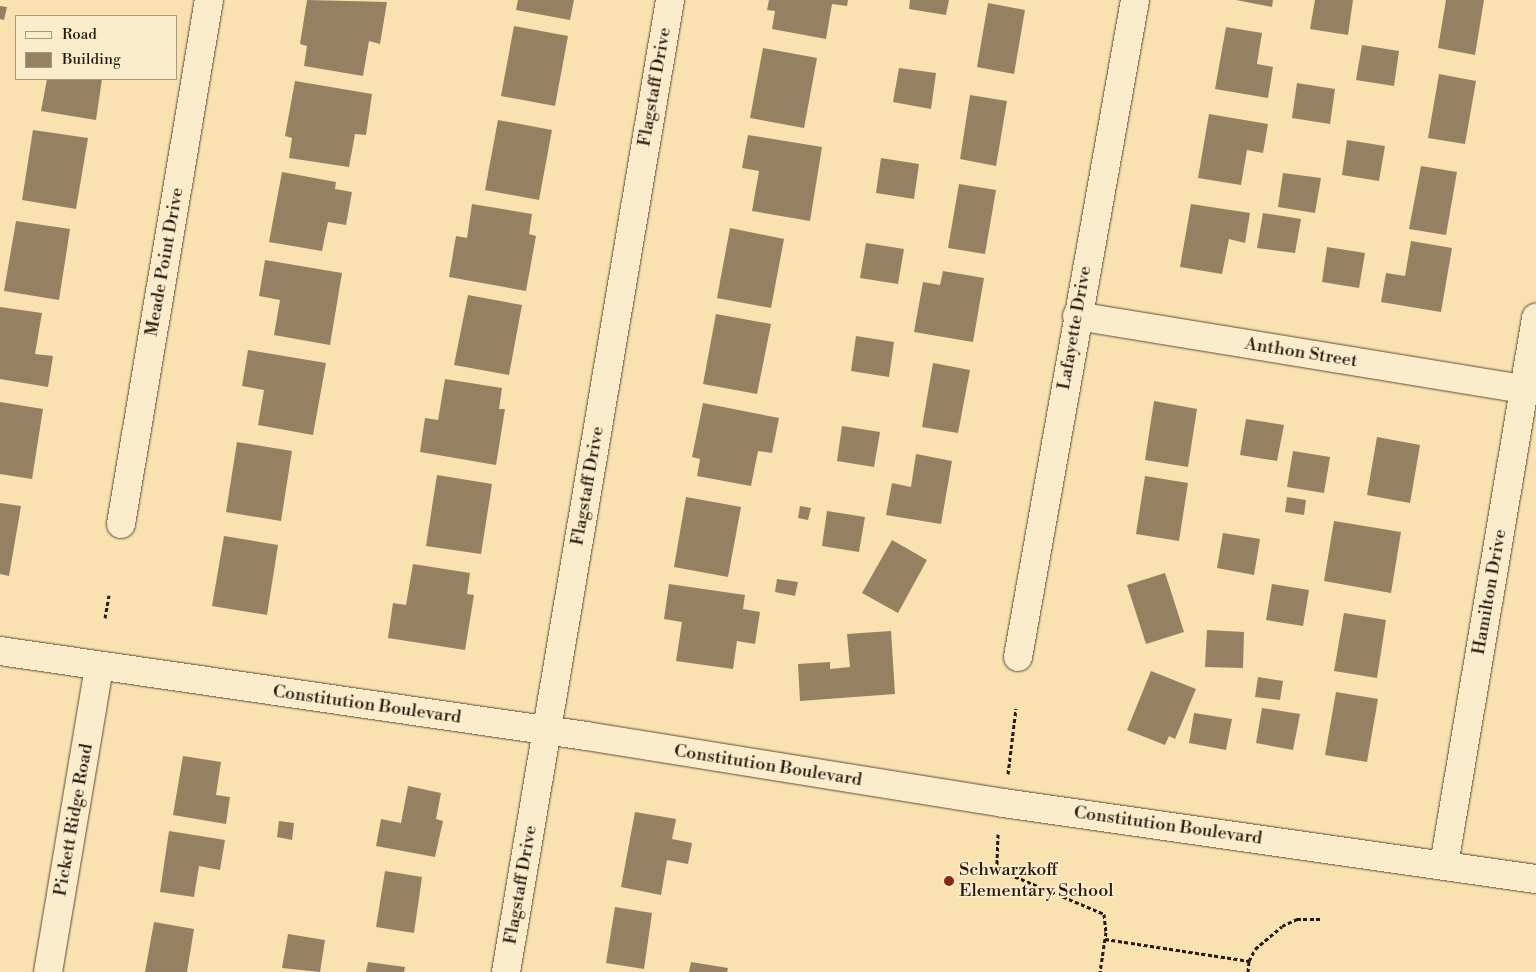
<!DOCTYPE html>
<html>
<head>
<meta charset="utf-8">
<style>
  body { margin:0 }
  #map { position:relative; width:1536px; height:972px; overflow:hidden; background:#f9e1b0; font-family:"Libre Bodoni",serif }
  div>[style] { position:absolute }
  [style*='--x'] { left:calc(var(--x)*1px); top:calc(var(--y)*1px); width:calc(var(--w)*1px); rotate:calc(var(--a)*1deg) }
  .building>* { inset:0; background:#958162 }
  .path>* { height:3px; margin-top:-1.5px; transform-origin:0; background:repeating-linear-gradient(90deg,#29180d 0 4px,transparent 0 6.5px) }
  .roads { filter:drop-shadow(0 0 1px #5d4a36) drop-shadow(0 0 1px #5d4a36) }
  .street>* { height:28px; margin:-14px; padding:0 14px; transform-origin:14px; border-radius:14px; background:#fbeccc }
  .dots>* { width:14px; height:14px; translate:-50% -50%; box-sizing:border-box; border:2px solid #fbeccc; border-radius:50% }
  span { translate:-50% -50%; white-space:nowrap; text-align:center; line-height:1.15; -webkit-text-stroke:4px #fbeccc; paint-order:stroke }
  .street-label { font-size:18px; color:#29180d }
  .poi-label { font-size:18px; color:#29180d }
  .left { translate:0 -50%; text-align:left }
  .legend { position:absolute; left:15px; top:15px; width:162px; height:65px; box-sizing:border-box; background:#fbeccc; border:1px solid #a79780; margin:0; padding:6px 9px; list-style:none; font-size:15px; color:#29180d }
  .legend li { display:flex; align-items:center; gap:10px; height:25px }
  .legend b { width:25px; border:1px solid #a79780 }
</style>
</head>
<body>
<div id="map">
  <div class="building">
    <div style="clip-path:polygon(307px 0,387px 2px,380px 44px,369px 41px,363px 76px,304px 66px,307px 46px,300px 44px)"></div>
    <div style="clip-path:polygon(518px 0,574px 0,570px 20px,516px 10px)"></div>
    <div style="clip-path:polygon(769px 0,848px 0,847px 6px,832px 4px,826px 39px,772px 29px,775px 11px,767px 10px)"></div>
    <div style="clip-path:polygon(910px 0,949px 0,946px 15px,909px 9px)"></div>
    <div style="clip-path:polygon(1236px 0,1273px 0,1272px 7px)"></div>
    <div style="clip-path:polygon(1315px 0,1353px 0,1348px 35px,1310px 29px)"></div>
    <div style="clip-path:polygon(1446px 0,1484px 0,1475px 55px,1438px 48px)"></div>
    <div style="clip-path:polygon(988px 3px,1025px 10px,1014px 74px,977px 67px)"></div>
    <div style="clip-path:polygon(0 6px,7px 7px,4px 20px,0 19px)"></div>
    <div style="clip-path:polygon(514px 26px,568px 36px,555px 106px,501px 96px)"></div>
    <div style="clip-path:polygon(1226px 27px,1262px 33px,1257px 64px,1273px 67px,1268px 98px,1215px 89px)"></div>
    <div style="clip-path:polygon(1362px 45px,1399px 51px,1394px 86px,1356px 80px)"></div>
    <div style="clip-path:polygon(763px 48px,817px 58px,804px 128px,750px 118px)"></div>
    <div style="clip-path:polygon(899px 68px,936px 73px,931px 109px,893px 102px)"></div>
    <div style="clip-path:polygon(1439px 74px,1476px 81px,1465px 144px,1428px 138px)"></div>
    <div style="clip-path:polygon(47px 79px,102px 79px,96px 120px,41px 111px)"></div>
    <div style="clip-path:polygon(295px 81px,372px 94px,366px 135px,355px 134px,349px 167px,289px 158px,292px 138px,285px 136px)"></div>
    <div style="clip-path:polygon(1297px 83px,1335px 89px,1330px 124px,1292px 118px)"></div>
    <div style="clip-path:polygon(970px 95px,1007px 101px,996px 166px,960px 159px)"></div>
    <div style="clip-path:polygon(1209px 114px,1268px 124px,1263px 153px,1247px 150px,1241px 185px,1198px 178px)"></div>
    <div style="clip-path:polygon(498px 120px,552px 130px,539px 200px,485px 190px)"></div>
    <div style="clip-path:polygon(33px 130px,88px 138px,76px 209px,22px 200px)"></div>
    <div style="clip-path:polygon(748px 135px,822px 147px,810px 221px,752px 211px,759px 171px,742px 168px)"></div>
    <div style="clip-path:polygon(1347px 140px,1385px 146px,1379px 181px,1342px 175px)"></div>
    <div style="clip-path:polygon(881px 158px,919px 164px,914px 199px,876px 193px)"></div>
    <div style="clip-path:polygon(1421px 166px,1457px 172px,1446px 235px,1409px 229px)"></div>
    <div style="clip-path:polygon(282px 172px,336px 182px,335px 189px,352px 192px,346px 225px,328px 222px,322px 251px,269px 242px)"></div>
    <div style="clip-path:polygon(1283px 173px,1321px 178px,1315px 213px,1278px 207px)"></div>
    <div style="clip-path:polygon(959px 184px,996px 190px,985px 254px,948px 248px)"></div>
    <div style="clip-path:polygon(472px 204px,532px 214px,529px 234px,536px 236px,526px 291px,449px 277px,456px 236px,467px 238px)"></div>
    <div style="clip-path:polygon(1191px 204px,1250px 213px,1245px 243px,1229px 239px,1222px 274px,1180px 267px)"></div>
    <div style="clip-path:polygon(1263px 213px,1301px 219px,1295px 253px,1257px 248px)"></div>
    <div style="clip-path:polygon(16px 221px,70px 229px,59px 300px,4px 291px)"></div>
    <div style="clip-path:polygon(730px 228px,784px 239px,771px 308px,717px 298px)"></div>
    <div style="clip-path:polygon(1411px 241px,1452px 248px,1441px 312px,1381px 302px,1386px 273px,1405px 276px)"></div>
    <div style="clip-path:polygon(866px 243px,904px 249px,898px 284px,860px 278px)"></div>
    <div style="clip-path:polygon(1327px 247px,1365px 253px,1359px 288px,1322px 282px)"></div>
    <div style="clip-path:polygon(265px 260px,342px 273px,330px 345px,274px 335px,280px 300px,259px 296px)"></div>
    <div style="clip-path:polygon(943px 271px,984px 278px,973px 342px,914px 332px,923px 282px,940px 285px)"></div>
    <div style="clip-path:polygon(468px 295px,522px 305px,509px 375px,454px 365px)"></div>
    <div style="clip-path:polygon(0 307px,42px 313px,35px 354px,53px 356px,48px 387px,0 379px)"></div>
    <div style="clip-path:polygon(716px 314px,771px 324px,757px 394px,703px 384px)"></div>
    <div style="clip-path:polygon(856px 336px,894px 342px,889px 377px,851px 371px)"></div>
    <div style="clip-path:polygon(248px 350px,326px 363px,313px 435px,258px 425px,264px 390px,242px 386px)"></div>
    <div style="clip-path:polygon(933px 363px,970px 370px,958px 433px,922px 427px)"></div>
    <div style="clip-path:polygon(445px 379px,502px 388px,499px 409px,505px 409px,496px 465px,420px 452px,425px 418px,438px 420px)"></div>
    <div style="clip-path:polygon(1154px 401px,1197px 409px,1188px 467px,1145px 460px)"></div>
    <div style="clip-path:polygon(0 402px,43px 409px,32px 479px,0 474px)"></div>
    <div style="clip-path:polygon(703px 403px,779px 418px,772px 453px,758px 451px,751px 486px,697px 476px,700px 459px,692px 457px)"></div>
    <div style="clip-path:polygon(1246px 419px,1284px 425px,1277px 461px,1240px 455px)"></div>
    <div style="clip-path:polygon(842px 426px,880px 432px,874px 467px,837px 461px)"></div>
    <div style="clip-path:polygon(1377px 437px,1420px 445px,1410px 503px,1367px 495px)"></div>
    <div style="clip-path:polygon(237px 442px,292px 451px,281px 521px,226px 512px)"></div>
    <div style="clip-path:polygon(1293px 451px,1330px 457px,1324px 493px,1287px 487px)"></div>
    <div style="clip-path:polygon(916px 454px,952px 461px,941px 524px,886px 515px,892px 483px,911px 487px)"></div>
    <div style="clip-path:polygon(437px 475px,492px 484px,481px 554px,426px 546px)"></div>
    <div style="clip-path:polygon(1145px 476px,1188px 483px,1179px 541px,1136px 534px)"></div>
    <div style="clip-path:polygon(686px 497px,741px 507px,728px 577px,674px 567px)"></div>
    <div style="clip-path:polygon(1287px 497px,1306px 500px,1304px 515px,1285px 512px)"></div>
    <div style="clip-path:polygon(0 503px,21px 506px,9px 576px,0 574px)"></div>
    <div style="clip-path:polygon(800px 506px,811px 508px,808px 520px,798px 518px)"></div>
    <div style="clip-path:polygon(827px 511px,865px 517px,859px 552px,822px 546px)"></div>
    <div style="clip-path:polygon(1334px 521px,1401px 532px,1391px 593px,1324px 581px)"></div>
    <div style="clip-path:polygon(1223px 533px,1260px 539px,1254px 575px,1217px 568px)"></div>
    <div style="clip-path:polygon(224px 536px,278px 545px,267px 615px,212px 606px)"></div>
    <div style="clip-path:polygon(892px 540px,927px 560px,898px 613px,862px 593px)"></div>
    <div style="clip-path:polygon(413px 564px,470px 573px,467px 594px,474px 595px,465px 650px,388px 638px,393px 603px,406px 605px)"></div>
    <div style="clip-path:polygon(1165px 573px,1184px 632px,1146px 644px,1127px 585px)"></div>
    <div style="clip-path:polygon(777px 579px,798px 582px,795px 596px,775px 592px)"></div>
    <div style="clip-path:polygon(669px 584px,745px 595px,743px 609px,760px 612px,755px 644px,737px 641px,733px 669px,676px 661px,682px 622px,664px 619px)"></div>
    <div style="clip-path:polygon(1272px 584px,1309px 590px,1303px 626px,1266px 620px)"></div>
    <div style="clip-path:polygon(1344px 613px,1386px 620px,1377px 678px,1334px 671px)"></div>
    <div style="clip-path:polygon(1207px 630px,1244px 632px,1243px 668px,1205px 667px)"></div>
    <div style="clip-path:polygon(891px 631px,895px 694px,800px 701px,798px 664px,830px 662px,830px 669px,850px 667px,847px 634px)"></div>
    <div style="clip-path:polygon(1151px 671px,1196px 689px,1175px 739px,1169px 736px,1165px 745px,1127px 730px)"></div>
    <div style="clip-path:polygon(1258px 677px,1283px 681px,1280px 700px,1255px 697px)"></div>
    <div style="clip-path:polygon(1336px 692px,1378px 699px,1367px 762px,1325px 755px)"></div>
    <div style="clip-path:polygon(1262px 708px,1300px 714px,1293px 750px,1256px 743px)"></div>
    <div style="clip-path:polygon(1194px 713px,1232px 719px,1226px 750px,1189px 743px)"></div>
    <div style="clip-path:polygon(183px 756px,221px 762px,216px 795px,230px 797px,226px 824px,173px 815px)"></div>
    <div style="clip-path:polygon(408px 786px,441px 793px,436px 819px,443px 821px,435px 857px,376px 846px,381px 819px,401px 823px)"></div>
    <div style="clip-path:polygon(635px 812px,676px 819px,672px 839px,692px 843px,688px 864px,667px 860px,661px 895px,621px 887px)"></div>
    <div style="clip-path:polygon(279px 821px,294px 823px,292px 840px,277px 837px)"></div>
    <div style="clip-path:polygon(169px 831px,225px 840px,220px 870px,199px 866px,194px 897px,160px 892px)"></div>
    <div style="clip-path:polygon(385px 871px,422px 877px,414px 933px,376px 927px)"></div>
    <div style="clip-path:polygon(615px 907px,652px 913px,644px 969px,606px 963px)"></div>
    <div style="clip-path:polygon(154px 922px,194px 929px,187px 972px,145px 972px)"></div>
    <div style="clip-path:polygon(288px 934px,325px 940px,320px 972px,282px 968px)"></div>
    <div style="clip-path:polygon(368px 962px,405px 967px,404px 972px,366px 972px)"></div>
    <div style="clip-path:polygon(691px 962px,728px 968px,727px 972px,689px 972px)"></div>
  </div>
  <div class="path">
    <div style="--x:105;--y:618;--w:23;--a:-80"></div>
    <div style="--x:1008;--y:774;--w:66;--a:-83.1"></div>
    <div style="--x:998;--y:834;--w:35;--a:92"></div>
    <div style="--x:997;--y:869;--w:116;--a:22.8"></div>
    <div style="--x:1104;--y:914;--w:18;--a:84"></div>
    <div style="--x:1106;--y:932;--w:40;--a:98.5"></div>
    <div style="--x:1105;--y:939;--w:146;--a:8.7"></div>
    <div style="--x:1249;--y:961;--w:13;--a:-63"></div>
    <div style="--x:1255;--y:949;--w:35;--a:-40"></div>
    <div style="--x:1282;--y:926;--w:17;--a:-25"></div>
    <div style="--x:1297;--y:919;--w:26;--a:0"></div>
    <div style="--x:1248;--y:972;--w:11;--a:-85"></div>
  </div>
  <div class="roads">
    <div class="street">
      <div style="--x:1077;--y:316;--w:453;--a:9.3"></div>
      <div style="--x:121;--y:524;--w:531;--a:-80.47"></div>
      <div style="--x:0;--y:651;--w:592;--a:8.25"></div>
      <div style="--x:586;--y:736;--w:422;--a:9.1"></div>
      <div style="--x:1003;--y:803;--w:538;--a:8.12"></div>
      <div style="--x:1018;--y:657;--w:667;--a:-79.9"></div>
      <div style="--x:1444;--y:865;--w:555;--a:-80.45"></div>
      <div style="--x:48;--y:972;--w:309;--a:-80.5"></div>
      <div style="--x:506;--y:972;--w:986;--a:-80.42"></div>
    </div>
  </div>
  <div class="dots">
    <div style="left:949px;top:881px;background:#8f2418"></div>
  </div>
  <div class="street-label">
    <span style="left:655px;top:87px;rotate:-80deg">Flagstaff Drive</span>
    <span style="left:165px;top:262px;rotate:-80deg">Meade Point Drive</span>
    <span style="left:1075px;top:328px;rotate:-80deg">Lafayette Drive</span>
    <span style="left:1301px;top:353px;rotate:9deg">Anthon Street</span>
    <span style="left:588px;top:486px;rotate:-80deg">Flagstaff Drive</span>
    <span style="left:1490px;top:592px;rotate:-80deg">Hamilton Drive</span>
    <span style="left:367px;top:705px;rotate:8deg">Constitution Boulevard</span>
    <span style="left:768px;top:766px;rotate:9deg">Constitution Boulevard</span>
    <span style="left:74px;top:820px;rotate:-80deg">Pickett Ridge Road</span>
    <span style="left:1168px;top:826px;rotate:8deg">Constitution Boulevard</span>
    <span style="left:521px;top:885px;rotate:-80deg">Flagstaff Drive</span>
  </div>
  <div class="poi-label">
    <span class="left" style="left:959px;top:881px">Schwarzkoff<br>Elementary School</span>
  </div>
  <ul class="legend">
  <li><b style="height:6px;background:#fbeccc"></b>Road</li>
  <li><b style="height:14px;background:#958162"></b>Building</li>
  </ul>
</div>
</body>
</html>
